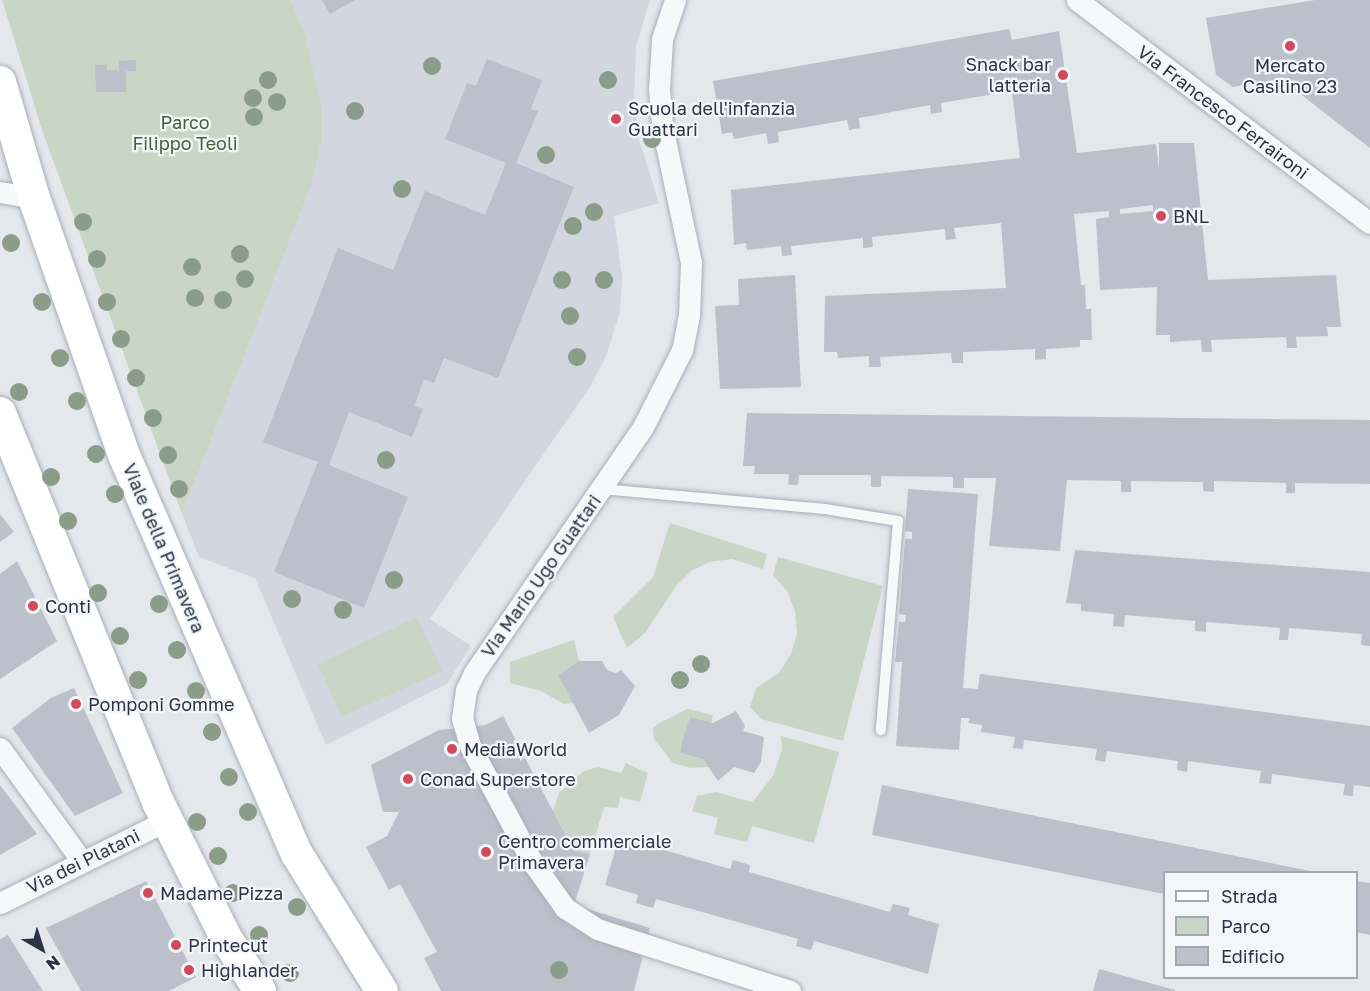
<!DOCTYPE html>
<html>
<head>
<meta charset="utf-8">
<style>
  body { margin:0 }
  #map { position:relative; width:1370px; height:991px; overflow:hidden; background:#e4e7ec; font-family:"Golos Text",sans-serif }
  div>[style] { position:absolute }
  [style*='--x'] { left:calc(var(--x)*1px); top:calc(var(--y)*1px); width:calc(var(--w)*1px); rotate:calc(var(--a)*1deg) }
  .built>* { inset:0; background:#d2d6de }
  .green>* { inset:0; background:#c9d6c5 }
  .building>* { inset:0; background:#bbc0ca }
  .roads { filter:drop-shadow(0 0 2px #a9aeb7) drop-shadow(0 0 2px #a9aeb7) }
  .lane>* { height:10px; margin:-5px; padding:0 5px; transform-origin:5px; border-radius:5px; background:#f7f8fa }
  .street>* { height:21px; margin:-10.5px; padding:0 10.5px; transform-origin:10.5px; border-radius:10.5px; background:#f7f8fa }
  .secondary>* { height:32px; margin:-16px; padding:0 16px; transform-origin:16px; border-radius:16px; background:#fff }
  .trees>* { width:18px; height:18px; margin:-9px; border-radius:50%; background:#899d89 }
  .dots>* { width:16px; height:16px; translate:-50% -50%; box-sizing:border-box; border:3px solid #f4f6f9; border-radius:50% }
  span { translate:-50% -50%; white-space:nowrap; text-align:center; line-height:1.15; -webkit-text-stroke:4.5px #f4f6f9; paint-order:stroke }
  .poi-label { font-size:18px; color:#2b3445 }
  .right { translate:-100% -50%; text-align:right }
  .left { translate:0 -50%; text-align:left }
  .street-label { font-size:18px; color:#2b3445 }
  .park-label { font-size:18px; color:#3f6138 }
  .legend { position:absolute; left:1163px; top:871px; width:195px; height:108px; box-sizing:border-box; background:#f4f6f9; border:2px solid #a4a8b1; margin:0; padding:8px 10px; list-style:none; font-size:18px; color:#2b3445 }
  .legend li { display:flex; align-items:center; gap:12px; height:30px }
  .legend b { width:30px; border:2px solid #a4a8b1 }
  .north { position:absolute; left:12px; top:919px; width:60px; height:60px; -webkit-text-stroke:4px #f4f6f9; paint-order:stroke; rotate:141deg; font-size:16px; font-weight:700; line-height:24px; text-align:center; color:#2b3445 }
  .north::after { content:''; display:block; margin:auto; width:21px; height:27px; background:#2b3445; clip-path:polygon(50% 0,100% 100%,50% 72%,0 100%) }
</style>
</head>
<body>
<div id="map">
  <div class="built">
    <div style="clip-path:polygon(291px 0,650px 0,636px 46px,634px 99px,639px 139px,659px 203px,614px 216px,622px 277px,620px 312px,606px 356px,591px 385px,430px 619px,471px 646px,447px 684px,326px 745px,255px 578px,199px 557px,182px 514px,312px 184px,321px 143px,304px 32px)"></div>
  </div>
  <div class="green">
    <div style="clip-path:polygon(2px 0,291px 0,304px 32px,321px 104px,321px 143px,312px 184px,182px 514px,42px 130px)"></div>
    <div style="clip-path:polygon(670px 523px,767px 554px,763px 569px,732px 559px,710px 562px,691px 571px,676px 586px,645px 633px,627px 648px,613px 617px,653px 577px)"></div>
    <div style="clip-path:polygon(778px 557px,883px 586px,843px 741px,761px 719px,750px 707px,756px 688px,779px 673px,791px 654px,797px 633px,795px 611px,787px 591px,773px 575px)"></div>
    <div style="clip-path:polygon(417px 617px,442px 671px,342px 717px,318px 664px)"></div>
    <div style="clip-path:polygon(574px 640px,579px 661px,558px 675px,573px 703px,564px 704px,541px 691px,510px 683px,510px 662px)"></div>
    <div style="clip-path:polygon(687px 709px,713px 715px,711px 723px,690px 718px,680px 753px,703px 759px,708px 767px,690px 768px,673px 763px,654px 739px,653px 728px,658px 724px)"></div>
    <div style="clip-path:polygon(781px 736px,839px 752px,814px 843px,752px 826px,747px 842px,714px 834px,718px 818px,692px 811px,697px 796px,716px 792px,752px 802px,773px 776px,782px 749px)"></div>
    <div style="clip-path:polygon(626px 763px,648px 773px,640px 802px,620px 797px,618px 808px,604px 807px,590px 854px,574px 851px,553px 811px,559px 793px,584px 771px,598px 767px,621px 773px)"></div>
  </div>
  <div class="building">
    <div style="clip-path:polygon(322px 0,355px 0,330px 14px)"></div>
    <div style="clip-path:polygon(1315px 0,1370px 0,1370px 148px,1281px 79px,1233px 87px,1216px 75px,1206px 18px)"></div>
    <div style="clip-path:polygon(evenodd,1009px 29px,1012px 40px,1059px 31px,1077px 153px,1156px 144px,1159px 170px,1159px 143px,1194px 143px,1208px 280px,1336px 275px,1341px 327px,1327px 327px,1328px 336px,1296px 337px,1297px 348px,1287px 348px,1286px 337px,1211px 340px,1212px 352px,1202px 352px,1201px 340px,1170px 342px,1170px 335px,1156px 335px,1157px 287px,1100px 290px,1096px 219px,1109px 217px,1109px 211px,1074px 214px,1081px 285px,1085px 285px,1086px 309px,1091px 309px,1092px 340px,1080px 340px,1080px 347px,1046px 349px,1046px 359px,1035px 360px,1035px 349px,963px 352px,963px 363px,952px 363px,951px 353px,880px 357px,881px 367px,869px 367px,869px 356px,838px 358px,837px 352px,824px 352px,825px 296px,1006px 288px,1001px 223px,954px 228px,956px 239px,946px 240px,945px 229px,872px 237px,873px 247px,863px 248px,863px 238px,791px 246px,792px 255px,782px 256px,781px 246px,747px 250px,746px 243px,734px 245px,731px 190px,1020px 158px,1012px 91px,941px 103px,942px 112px,931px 114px,930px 105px,859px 118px,860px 128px,849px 130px,847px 120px,778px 132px,779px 142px,768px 144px,766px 133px,734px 139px,732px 132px,722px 134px,713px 81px,1009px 29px,1153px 205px,1153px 211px,1120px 214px,1120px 209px,1153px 205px)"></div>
    <div style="clip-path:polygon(487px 59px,542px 80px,531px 109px,538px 111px,516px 163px,574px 187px,498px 378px,444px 358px,434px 383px,424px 379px,414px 406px,423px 409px,412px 437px,349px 412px,329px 465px,408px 497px,364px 608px,274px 572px,318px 462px,263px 442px,338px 248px,393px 270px,425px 191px,485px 215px,506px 163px,445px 139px,467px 83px,476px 86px)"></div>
    <div style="clip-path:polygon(136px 60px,136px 71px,126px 71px,126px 92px,96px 92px,95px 65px,107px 65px,107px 70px,119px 70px,119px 61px)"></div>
    <div style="clip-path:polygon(795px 275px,801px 387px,720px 389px,715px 306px,739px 305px,738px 279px)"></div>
    <div style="clip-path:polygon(747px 413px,1370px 420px,1370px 484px,1295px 483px,1295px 493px,1286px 493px,1286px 483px,1214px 481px,1214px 492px,1203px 491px,1203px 482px,1131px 481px,1131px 492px,1121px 492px,1121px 481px,1067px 480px,1060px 551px,989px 546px,996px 478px,964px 478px,964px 488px,953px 488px,953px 477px,881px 476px,881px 487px,871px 487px,871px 475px,799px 475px,798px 485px,788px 485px,789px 474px,754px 474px,755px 466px,743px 466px)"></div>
    <div style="clip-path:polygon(908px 489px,978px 494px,963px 688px,978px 689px,980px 674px,1370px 726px,1370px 787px,1354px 785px,1353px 796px,1343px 795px,1345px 784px,1272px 774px,1271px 784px,1259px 783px,1261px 771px,1188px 761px,1187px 772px,1177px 770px,1178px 761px,1107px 751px,1105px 762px,1095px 760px,1097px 749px,1024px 740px,1023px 749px,1013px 748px,1015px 737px,981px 732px,982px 725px,968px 723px,970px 718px,961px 718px,959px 750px,896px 746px,902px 662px,895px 662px,899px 622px,905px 622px,906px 615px,899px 614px,905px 539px,912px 539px,912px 532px,905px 531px)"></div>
    <div style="clip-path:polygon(0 514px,14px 532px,0 542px)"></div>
    <div style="clip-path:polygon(1075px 550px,1370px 572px,1370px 646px,1361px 645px,1362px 634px,1289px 628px,1288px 640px,1279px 640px,1280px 628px,1206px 622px,1206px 632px,1195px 631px,1195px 621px,1125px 615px,1124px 627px,1113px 626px,1114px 614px,1081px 611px,1081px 604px,1066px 603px)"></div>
    <div style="clip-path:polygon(17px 561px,57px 641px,0 679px,0 574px)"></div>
    <div style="clip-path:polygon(579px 661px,602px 661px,607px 670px,616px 673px,621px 670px,635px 686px,619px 715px,589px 733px,558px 675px)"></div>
    <div style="clip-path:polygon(74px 688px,123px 793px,75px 816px,12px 728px,51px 698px)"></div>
    <div style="clip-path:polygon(736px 711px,745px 726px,743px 731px,764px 737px,761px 762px,754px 773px,734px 767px,718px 781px,703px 759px,680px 753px,683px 739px,690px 717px,713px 723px)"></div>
    <div style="clip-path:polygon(503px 716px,574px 851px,590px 854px,574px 905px,650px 928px,634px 991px,441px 991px,424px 958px,437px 952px,400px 884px,389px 890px,366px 847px,387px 836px,399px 812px,383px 812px,371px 765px,439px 730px,486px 725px)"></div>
    <div style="clip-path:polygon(0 785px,37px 834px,0 855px)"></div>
    <div style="clip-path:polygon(882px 785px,1310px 871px,1310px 872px,1164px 872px,1164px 894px,872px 835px)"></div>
    <div style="clip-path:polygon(619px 837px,730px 869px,733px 860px,750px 865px,749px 872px,890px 912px,893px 904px,910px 908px,908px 915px,939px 924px,928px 974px,814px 941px,811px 950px,796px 946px,798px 939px,656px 899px,653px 908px,636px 903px,638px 895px,605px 885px)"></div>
    <div style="clip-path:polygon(146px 881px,196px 977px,169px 991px,81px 991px,46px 928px)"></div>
    <div style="clip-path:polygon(1356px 881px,1370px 883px,1370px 935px,1356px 932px)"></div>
    <div style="clip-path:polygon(8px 935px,43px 991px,0 991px,0 939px)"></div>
    <div style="clip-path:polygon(1099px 969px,1175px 990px,1175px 991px,1093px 991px)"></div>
  </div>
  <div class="roads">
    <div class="lane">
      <div style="--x:601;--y:489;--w:225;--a:5.1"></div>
      <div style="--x:825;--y:509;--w:74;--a:9.3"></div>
      <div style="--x:898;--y:521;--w:210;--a:94.7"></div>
    </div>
    <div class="street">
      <div style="--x:675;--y:0;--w:41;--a:108.4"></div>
      <div style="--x:662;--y:39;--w:50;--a:93.4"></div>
      <div style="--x:659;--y:89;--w:37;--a:85"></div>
      <div style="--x:662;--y:126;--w:140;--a:78"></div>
      <div style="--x:691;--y:263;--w:52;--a:92.2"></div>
      <div style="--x:689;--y:315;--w:36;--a:101"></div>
      <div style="--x:682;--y:350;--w:86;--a:116.9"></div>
      <div style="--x:643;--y:427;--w:298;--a:124.5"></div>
      <div style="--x:474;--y:673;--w:19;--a:115"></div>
      <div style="--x:466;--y:690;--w:28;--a:98"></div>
      <div style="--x:462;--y:718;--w:29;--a:74"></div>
      <div style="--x:470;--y:746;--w:129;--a:61.8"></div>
      <div style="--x:531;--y:860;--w:59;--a:54.7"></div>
      <div style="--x:565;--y:908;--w:38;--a:33"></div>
      <div style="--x:597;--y:929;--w:203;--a:17.8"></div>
      <div style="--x:1077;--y:0;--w:368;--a:37.3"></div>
      <div style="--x:0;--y:192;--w:35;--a:10"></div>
      <div style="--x:0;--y:748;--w:138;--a:54.1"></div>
      <div style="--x:0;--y:903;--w:186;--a:-26.4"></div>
    </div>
    <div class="secondary">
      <div style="--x:0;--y:82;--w:121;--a:73.7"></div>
      <div style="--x:34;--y:198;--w:272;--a:70.7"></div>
      <div style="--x:124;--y:455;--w:435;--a:66.6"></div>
      <div style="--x:297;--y:854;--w:161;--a:58.2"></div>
      <div style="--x:0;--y:413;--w:422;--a:67.9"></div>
      <div style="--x:159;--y:804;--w:150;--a:63.4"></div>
      <div style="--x:226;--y:938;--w:63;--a:57.3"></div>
    </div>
  </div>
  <div class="trees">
    <div style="left:432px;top:66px"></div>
    <div style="left:268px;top:80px"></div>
    <div style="left:608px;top:80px"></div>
    <div style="left:253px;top:98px"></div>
    <div style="left:277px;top:102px"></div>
    <div style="left:355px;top:111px"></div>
    <div style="left:254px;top:117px"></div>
    <div style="left:652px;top:139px"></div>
    <div style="left:546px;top:155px"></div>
    <div style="left:402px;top:189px"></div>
    <div style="left:594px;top:212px"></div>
    <div style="left:83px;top:222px"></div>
    <div style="left:573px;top:226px"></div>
    <div style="left:11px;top:243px"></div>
    <div style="left:240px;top:254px"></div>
    <div style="left:97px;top:259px"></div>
    <div style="left:192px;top:267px"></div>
    <div style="left:245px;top:279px"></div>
    <div style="left:562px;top:280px"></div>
    <div style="left:604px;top:280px"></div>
    <div style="left:195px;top:298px"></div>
    <div style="left:223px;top:300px"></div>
    <div style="left:42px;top:302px"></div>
    <div style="left:107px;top:302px"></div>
    <div style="left:570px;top:316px"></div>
    <div style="left:121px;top:339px"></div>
    <div style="left:577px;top:357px"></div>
    <div style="left:60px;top:358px"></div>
    <div style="left:136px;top:378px"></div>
    <div style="left:19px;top:392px"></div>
    <div style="left:77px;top:401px"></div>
    <div style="left:153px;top:418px"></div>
    <div style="left:96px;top:454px"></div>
    <div style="left:168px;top:455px"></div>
    <div style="left:386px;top:460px"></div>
    <div style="left:51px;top:477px"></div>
    <div style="left:179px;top:489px"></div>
    <div style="left:115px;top:494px"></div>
    <div style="left:68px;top:521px"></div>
    <div style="left:394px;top:580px"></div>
    <div style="left:98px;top:593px"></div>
    <div style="left:292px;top:599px"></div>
    <div style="left:159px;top:604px"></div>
    <div style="left:343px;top:610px"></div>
    <div style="left:120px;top:636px"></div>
    <div style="left:177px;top:650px"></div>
    <div style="left:701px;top:664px"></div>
    <div style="left:138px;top:680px"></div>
    <div style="left:680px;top:680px"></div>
    <div style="left:196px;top:691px"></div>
    <div style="left:212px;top:732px"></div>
    <div style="left:229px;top:777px"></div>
    <div style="left:248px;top:812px"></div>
    <div style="left:197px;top:822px"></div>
    <div style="left:218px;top:856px"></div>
    <div style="left:233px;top:893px"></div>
    <div style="left:297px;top:907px"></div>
    <div style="left:259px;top:935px"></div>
    <div style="left:559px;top:970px"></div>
    <div style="left:290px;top:973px"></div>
  </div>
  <div class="dots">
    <div style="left:1290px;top:46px;background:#d1495b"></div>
    <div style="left:1063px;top:75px;background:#d1495b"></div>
    <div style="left:616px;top:119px;background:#d1495b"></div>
    <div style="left:1161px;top:216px;background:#d1495b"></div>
    <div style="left:33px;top:606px;background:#d1495b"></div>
    <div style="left:76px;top:704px;background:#d1495b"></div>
    <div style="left:452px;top:749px;background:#d1495b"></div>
    <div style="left:408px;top:779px;background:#d1495b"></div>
    <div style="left:486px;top:852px;background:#d1495b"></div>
    <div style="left:148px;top:893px;background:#d1495b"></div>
    <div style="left:176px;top:945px;background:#d1495b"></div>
    <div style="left:189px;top:970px;background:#d1495b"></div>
  </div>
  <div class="poi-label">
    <span class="right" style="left:1051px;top:75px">Snack bar<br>latteria</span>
    <span style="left:1290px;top:76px">Mercato<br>Casilino 23</span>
    <span class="left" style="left:628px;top:119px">Scuola dell'infanzia<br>Guattari</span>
    <span class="left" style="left:1173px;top:216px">BNL</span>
    <span class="left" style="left:45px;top:606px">Conti</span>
    <span class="left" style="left:88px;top:704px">Pomponi Gomme</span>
    <span class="left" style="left:464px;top:749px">MediaWorld</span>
    <span class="left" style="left:420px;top:779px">Conad Superstore</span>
    <span class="left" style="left:498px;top:852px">Centro commerciale<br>Primavera</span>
    <span class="left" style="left:160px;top:893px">Madame Pizza</span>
    <span class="left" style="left:188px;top:945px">Printecut</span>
    <span class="left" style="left:201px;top:970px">Highlander</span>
  </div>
  <div class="street-label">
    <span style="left:1223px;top:112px;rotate:37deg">Via Francesco Ferraironi</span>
    <span style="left:164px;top:548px;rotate:67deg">Viale della Primavera</span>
    <span style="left:541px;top:576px;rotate:-55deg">Via Mario Ugo Guattari</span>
    <span style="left:83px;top:861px;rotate:-26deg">Via dei Platani</span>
  </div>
  <div class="park-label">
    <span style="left:185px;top:133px">Parco<br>Filippo Teoli</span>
  </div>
  <ul class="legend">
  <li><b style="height:8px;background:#fff"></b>Strada</li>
  <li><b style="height:16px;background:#c9d6c5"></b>Parco</li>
  <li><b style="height:16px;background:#bbc0ca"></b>Edificio</li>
  </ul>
  <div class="north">N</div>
</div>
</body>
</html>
